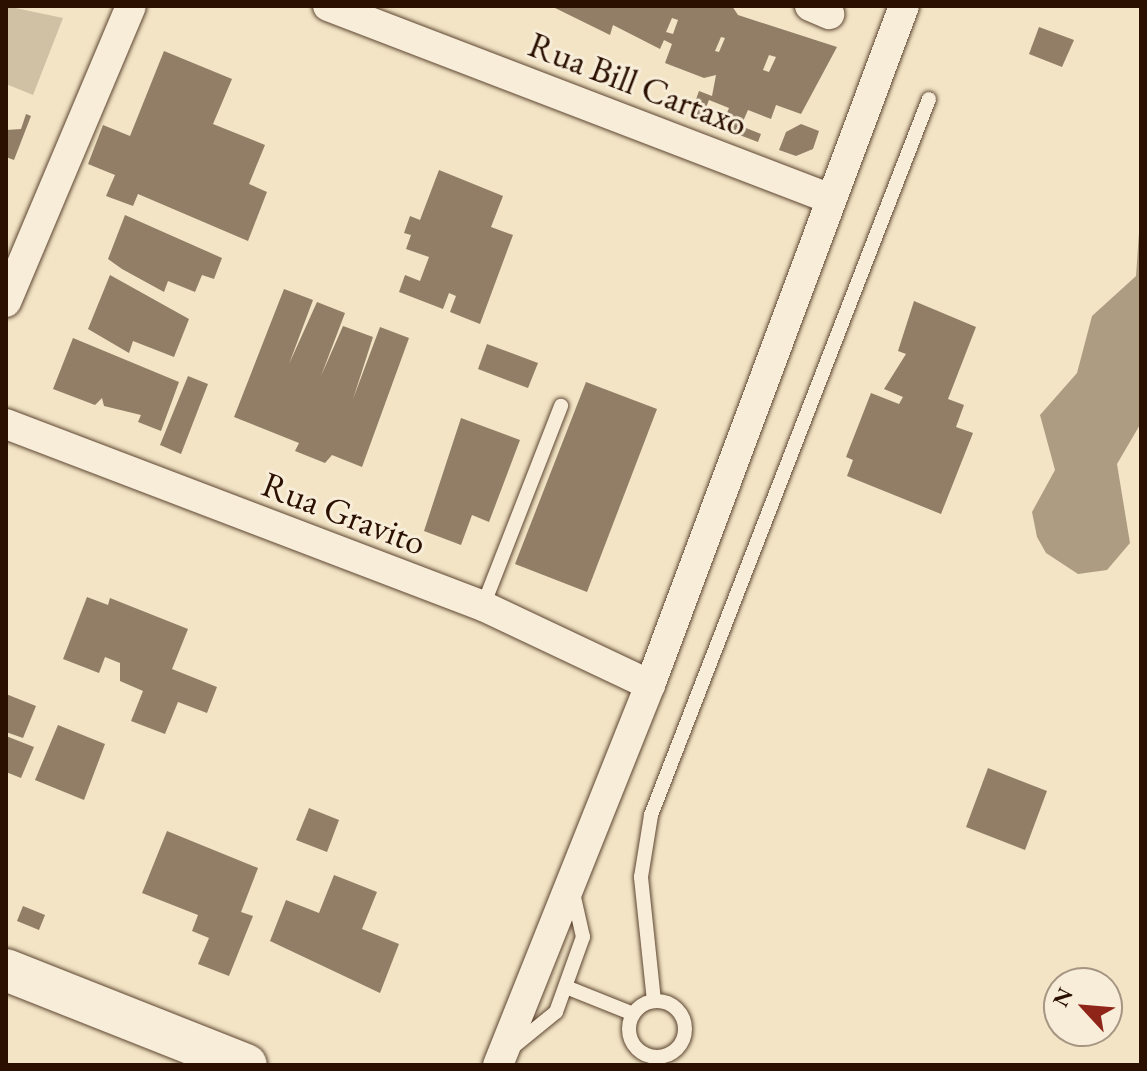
<!DOCTYPE html>
<html>
<head>
<meta charset="utf-8">
<style>
  body { margin:0 }
  #map { position:relative; width:1147px; height:1071px; overflow:hidden; background:#f2e4c5; font-family:"EB Garamond",serif }
  div>[style] { position:absolute }
  [style*='--x'] { left:calc(var(--x)*1px); top:calc(var(--y)*1px); width:calc(var(--w)*1px); rotate:calc(var(--a)*1deg) }
  .green>* { inset:0; background:#d0c0a4 }
  .water>* { inset:0; background:#ae9c82 }
  .building>* { inset:0; background:#927e66 }
  .roads { filter:drop-shadow(0 0 2px #5d4531) drop-shadow(0 0 2px #5d4531) }
  .lane>* { height:14px; margin:-7px; padding:0 7px; transform-origin:7px; border-radius:7px; background:#f7edd9 }
  .lane>.ring { margin:-7px; padding:0; box-sizing:content-box; background:none; border:14px solid #f7edd9; border-radius:50% }
  .street>* { height:30px; margin:-15px; padding:0 15px; transform-origin:15px; border-radius:15px; background:#f7edd9 }
  .secondary>* { height:42px; margin:-21px; padding:0 21px; transform-origin:21px; border-radius:21px; background:#f7edd9 }
  span { translate:-50% -50%; white-space:nowrap; text-align:center; line-height:1.15; -webkit-text-stroke:6px #f7edd9; paint-order:stroke }
  .street-label { font-size:36px; color:#2b1000 }
  .frame { position:absolute; inset:0; border:8px solid #2b1000; pointer-events:none }
  .north { position:absolute; left:1043px; top:967px; width:80px; height:80px; box-sizing:border-box; background:#f7edd9; border:2px solid #a59582; border-radius:50%; rotate:296deg; font-size:22px; font-weight:700; line-height:32px; text-align:center; color:#2b1000 }
  .north::after { content:''; display:block; margin:auto; width:28px; height:36px; background:#8f2418; clip-path:polygon(50% 0,100% 100%,50% 72%,0 100%) }
</style>
</head>
<body>
<div id="map">
  <div class="green">
    <div style="clip-path:polygon(6px 6px,63px 18px,33px 95px,6px 84px)"></div>
  </div>
  <div class="water">
    <div style="clip-path:polygon(1141px 204px,1141px 423px,1117px 464px,1130px 543px,1107px 570px,1078px 574px,1046px 553px,1037px 537px,1032px 512px,1055px 470px,1040px 415px,1077px 373px,1092px 316px,1136px 276px)"></div>
  </div>
  <div class="building">
    <div style="clip-path:polygon(evenodd,551px 6px,732px 6px,738px 15px,837px 47px,801px 114px,776px 105px,771px 119px,748px 110px,741px 126px,761px 134px,758px 142px,721px 128px,729px 108px,709px 100px,701px 120px,690px 116px,699px 91px,712px 96px,716px 75px,704px 78px,665px 63px,672px 44px,664px 40px,660px 49px,613px 25px,610px 35px,551px 6px,672px 18px,678px 20px,673px 34px,666px 32px,672px 18px,551px 6px,721px 37px,725px 38px,719px 52px,715px 51px,721px 37px,551px 6px,769px 55px,776px 57px,769px 72px,763px 70px,769px 55px)"></div>
    <div style="clip-path:polygon(1039px 27px,1074px 40px,1062px 67px,1029px 54px)"></div>
    <div style="clip-path:polygon(164px 51px,232px 79px,213px 124px,265px 145px,249px 184px,267px 192px,248px 241px,138px 194px,133px 206px,106px 196px,115px 175px,88px 164px,103px 125px,130px 136px)"></div>
    <div style="clip-path:polygon(26px 114px,31px 116px,14px 160px,6px 157px,6px 130px,21px 129px)"></div>
    <div style="clip-path:polygon(801px 124px,819px 131px,813px 149px,796px 156px,779px 150px,786px 132px)"></div>
    <div style="clip-path:polygon(439px 170px,503px 196px,491px 227px,513px 235px,480px 324px,450px 312px,456px 296px,449px 293px,443px 309px,399px 292px,405px 275px,420px 281px,429px 257px,406px 249px,411px 235px,404px 233px,410px 216px,420px 220px)"></div>
    <div style="clip-path:polygon(125px 215px,222px 258px,214px 279px,202px 275px,195px 292px,168px 281px,164px 292px,122px 269px,108px 259px)"></div>
    <div style="clip-path:polygon(110px 275px,189px 319px,174px 357px,133px 341px,129px 353px,88px 329px)"></div>
    <div style="clip-path:polygon(284px 289px,313px 300px,289px 364px,317px 302px,345px 313px,321px 376px,343px 326px,373px 337px,353px 399px,380px 327px,409px 338px,362px 467px,332px 455px,325px 463px,295px 451px,299px 443px,234px 417px)"></div>
    <div style="clip-path:polygon(914px 301px,976px 327px,948px 399px,964px 405px,956px 427px,973px 433px,941px 514px,847px 476px,853px 460px,846px 457px,871px 393px,899px 404px,903px 397px,884px 389px,906px 354px,898px 351px)"></div>
    <div style="clip-path:polygon(73px 338px,179px 382px,161px 431px,138px 422px,141px 415px,104px 406px,102px 398px,95px 405px,53px 389px)"></div>
    <div style="clip-path:polygon(487px 344px,538px 363px,528px 388px,478px 369px)"></div>
    <div style="clip-path:polygon(188px 376px,208px 384px,181px 454px,160px 445px)"></div>
    <div style="clip-path:polygon(586px 382px,657px 409px,587px 592px,515px 564px)"></div>
    <div style="clip-path:polygon(461px 418px,520px 440px,489px 522px,472px 515px,461px 545px,424px 531px)"></div>
    <div style="clip-path:polygon(87px 597px,108px 605px,110px 598px,188px 629px,172px 669px,217px 687px,207px 713px,178px 702px,165px 734px,131px 721px,143px 691px,120px 681px,120px 663px,105px 657px,99px 673px,63px 659px)"></div>
    <div style="clip-path:polygon(6px 694px,36px 706px,23px 738px,6px 732px)"></div>
    <div style="clip-path:polygon(58px 725px,105px 744px,84px 800px,35px 780px)"></div>
    <div style="clip-path:polygon(6px 736px,34px 747px,21px 778px,6px 772px)"></div>
    <div style="clip-path:polygon(988px 768px,1047px 791px,1025px 850px,966px 827px)"></div>
    <div style="clip-path:polygon(309px 808px,339px 820px,327px 852px,296px 840px)"></div>
    <div style="clip-path:polygon(167px 831px,258px 868px,241px 912px,253px 916px,229px 976px,198px 964px,209px 938px,192px 931px,198px 915px,142px 893px)"></div>
    <div style="clip-path:polygon(334px 875px,377px 892px,362px 929px,399px 944px,380px 993px,270px 941px,286px 900px,319px 913px)"></div>
    <div style="clip-path:polygon(23px 906px,45px 915px,39px 930px,17px 921px)"></div>
  </div>
  <div class="roads">
    <div class="lane">
      <div style="--x:483;--y:606;--w:215;--a:-68.7"></div>
      <div style="--x:566;--y:987;--w:72;--a:21.9"></div>
      <div style="--x:654;--y:1001;--w:125;--a:-96"></div>
      <div style="--x:641;--y:877;--w:63;--a:-80.8"></div>
      <div style="--x:651;--y:815;--w:768;--a:-68.78"></div>
      <div class="ring" style="left:629px;top:1001px;width:42px;height:42px"></div>
      <div style="--x:508;--y:1051;--w:62;--a:-39.1"></div>
      <div style="--x:556;--y:1012;--w:80;--a:-70.2"></div>
      <div style="--x:583;--y:937;--w:45;--a:-102.8"></div>
    </div>
    <div class="street">
      <div style="--x:328;--y:6;--w:539;--a:20.99"></div>
      <div style="--x:810;--y:6;--w:21;--a:23"></div>
      <div style="--x:6;--y:302;--w:321;--a:-67.1"></div>
      <div style="--x:6;--y:424;--w:511;--a:20.88"></div>
      <div style="--x:483;--y:606;--w:185;--a:25.3"></div>
      <div style="--x:498;--y:1065;--w:409;--a:-68.2"></div>
      <div style="--x:650;--y:685;--w:725;--a:-69.49"></div>
    </div>
    <div class="secondary">
      <div style="--x:6;--y:970;--w:258;--a:21.6"></div>
    </div>
  </div>
  <div class="street-label">
    <span style="left:638px;top:84px;rotate:21deg">Rua Bill Cartaxo</span>
    <span style="left:344px;top:513px;rotate:21deg">Rua Gravito</span>
  </div>
  <div class="frame"></div>
  <div class="north">N</div>
</div>
</body>
</html>
